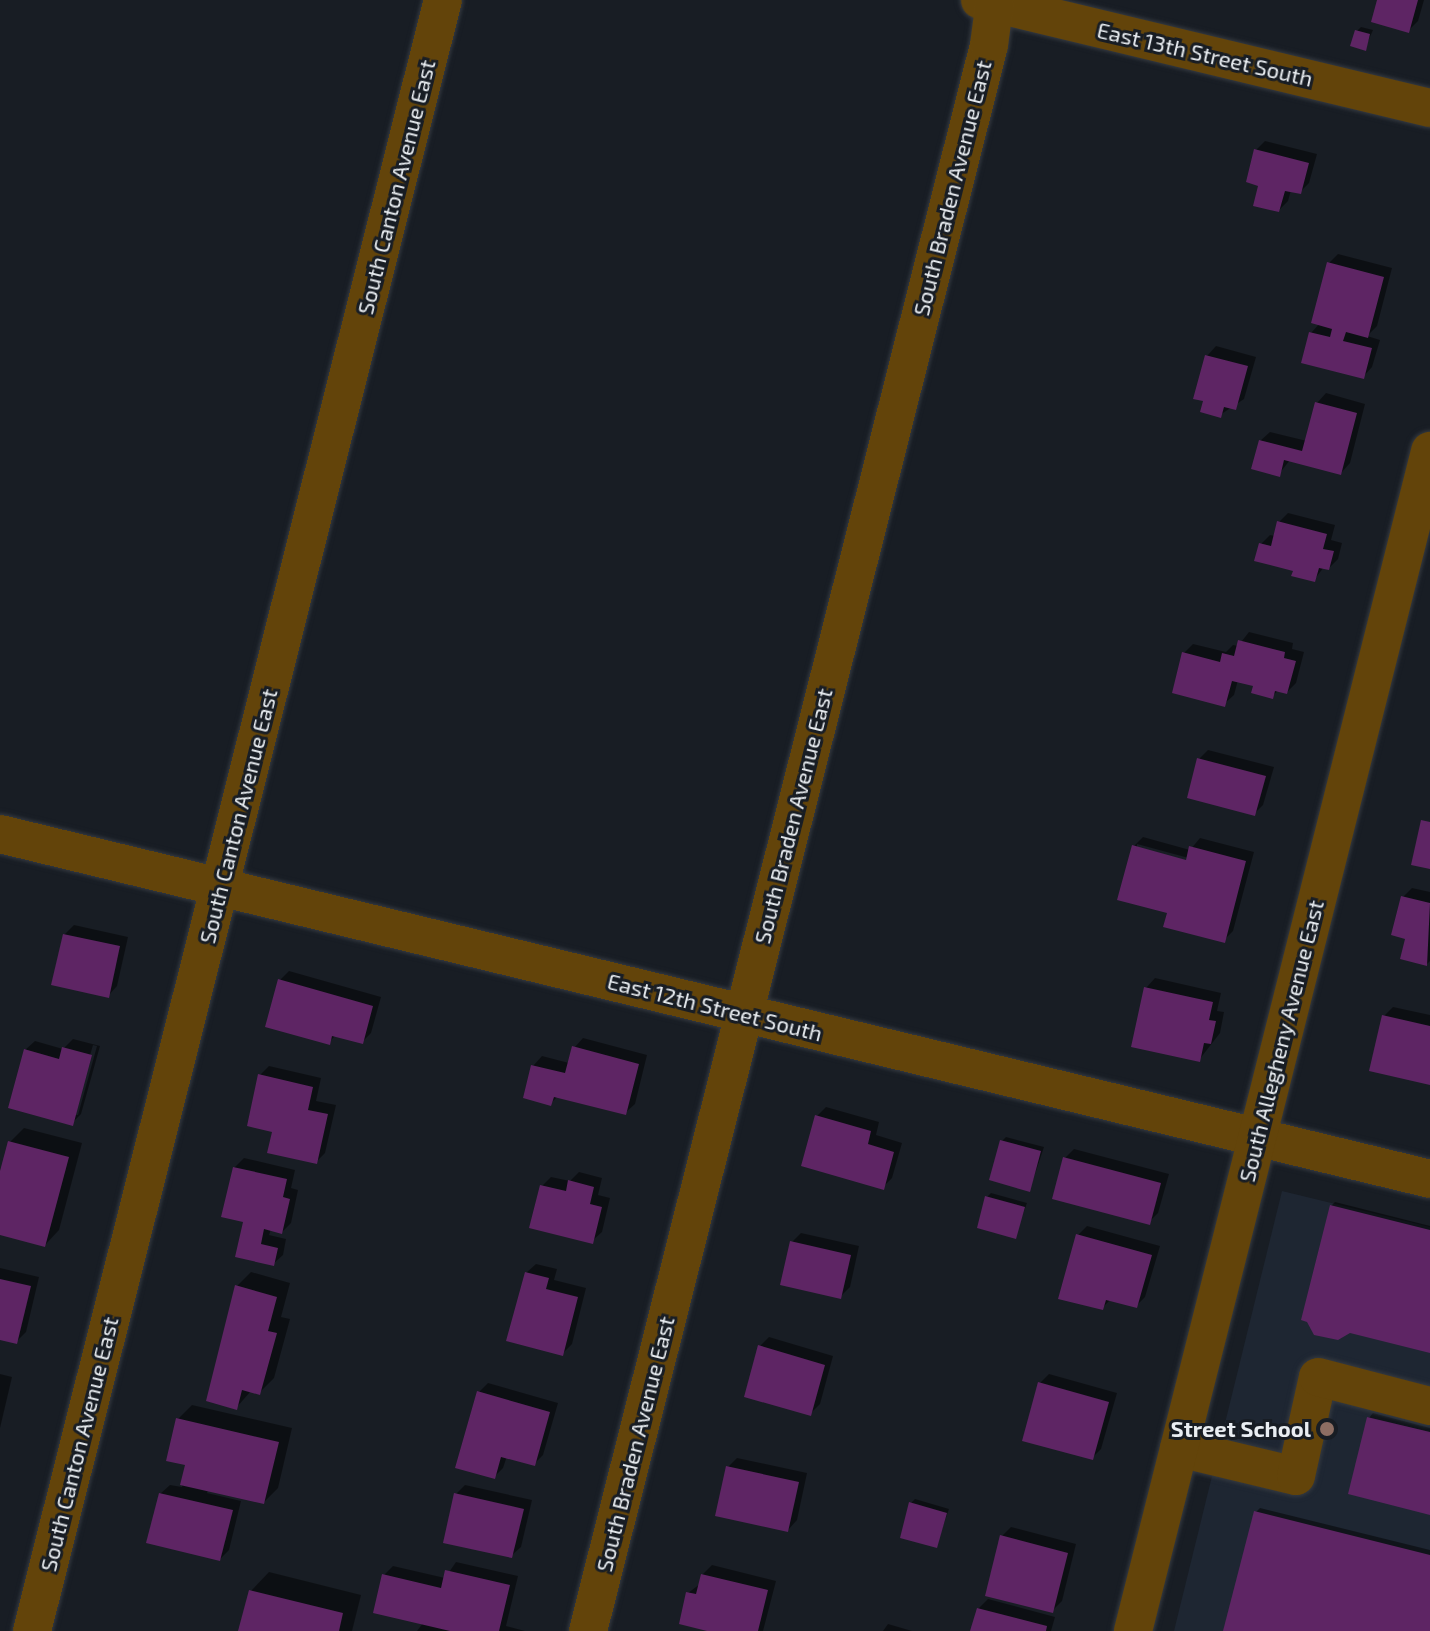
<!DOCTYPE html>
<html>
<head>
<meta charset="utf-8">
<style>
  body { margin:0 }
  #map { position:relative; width:1430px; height:1631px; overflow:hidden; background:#181d24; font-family:"Exo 2",sans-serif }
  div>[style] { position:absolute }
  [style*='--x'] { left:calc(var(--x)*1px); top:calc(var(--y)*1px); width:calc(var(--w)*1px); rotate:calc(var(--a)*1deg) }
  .built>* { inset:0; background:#1e2632 }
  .shadow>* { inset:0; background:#0007 }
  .building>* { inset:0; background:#5e2564 }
  .roads { filter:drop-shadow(0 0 2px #353a41) drop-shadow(0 0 2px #353a41) }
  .minor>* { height:38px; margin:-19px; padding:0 19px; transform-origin:19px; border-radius:19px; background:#63440a }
  .dots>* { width:22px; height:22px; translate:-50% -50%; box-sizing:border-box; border:4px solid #181d24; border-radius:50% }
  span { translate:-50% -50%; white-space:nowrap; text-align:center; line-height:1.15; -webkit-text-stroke:6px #181d24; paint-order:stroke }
  .street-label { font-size:22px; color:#eaeef2 }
  .poi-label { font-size:22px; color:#eaeef2; font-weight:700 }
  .right { translate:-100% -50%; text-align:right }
</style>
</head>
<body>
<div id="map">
  <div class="built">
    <div style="clip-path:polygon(1282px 1191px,1430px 1227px,1430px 1631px,1174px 1631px)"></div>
  </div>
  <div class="shadow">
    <div style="clip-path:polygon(1379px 0,1424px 0,1418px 21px,1409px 30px)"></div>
    <div style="clip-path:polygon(1361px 27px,1373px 30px,1365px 48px,1357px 31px)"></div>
    <div style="clip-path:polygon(1265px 141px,1317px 154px,1309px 183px,1300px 192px,1291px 190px,1288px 201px,1279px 210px,1261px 185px,1256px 150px)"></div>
    <div style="clip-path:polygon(1338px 254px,1392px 268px,1377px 326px,1367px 336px,1380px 340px,1372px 367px,1363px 377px,1311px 333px,1320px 323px,1329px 263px)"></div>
    <div style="clip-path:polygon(1216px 346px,1256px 357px,1244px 399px,1220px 415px,1207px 356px)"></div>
    <div style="clip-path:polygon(1326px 393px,1365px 404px,1350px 463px,1341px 473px,1290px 460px,1279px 474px,1260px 441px,1270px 432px,1307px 441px,1317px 403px)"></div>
    <div style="clip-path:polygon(1288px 513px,1335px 525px,1331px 540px,1342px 543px,1338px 559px,1329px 568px,1324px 567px,1314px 580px,1261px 544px,1270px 535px,1275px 536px,1279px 522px)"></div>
    <div style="clip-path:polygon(1249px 632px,1293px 643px,1292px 649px,1304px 652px,1296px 683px,1287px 692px,1279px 690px,1272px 696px,1256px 684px,1238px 680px,1234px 695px,1224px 704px,1184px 653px,1193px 644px,1226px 652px,1233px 645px,1238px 646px)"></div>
    <div style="clip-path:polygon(1208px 750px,1274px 767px,1263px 805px,1254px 814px,1199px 759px)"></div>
    <div style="clip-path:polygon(evenodd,1143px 837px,1190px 850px,1200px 838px,1254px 852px,1233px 931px,1224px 940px,1169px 912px,1134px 846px,1143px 837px,1137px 844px,1196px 860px,1195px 864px,1137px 849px,1137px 844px)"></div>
    <div style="clip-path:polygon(1412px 888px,1430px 892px,1430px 961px,1427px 964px,1408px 937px,1403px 897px)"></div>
    <div style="clip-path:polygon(74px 925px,128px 937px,117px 986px,108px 996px,64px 935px)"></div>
    <div style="clip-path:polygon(289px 971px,381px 997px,371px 1033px,362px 1042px,336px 1035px,329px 1042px,280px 980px)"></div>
    <div style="clip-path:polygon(1155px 978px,1221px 993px,1217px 1011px,1224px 1012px,1220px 1033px,1199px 1060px,1146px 988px)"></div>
    <div style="clip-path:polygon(1393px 1007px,1430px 1015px,1430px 1083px,1384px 1016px)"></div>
    <div style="clip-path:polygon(583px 1038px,647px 1055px,635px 1104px,625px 1113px,558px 1096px,551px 1103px,533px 1066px,542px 1056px,569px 1063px,574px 1048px)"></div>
    <div style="clip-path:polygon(evenodd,73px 1039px,100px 1046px,81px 1114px,72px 1123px,25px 1050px,35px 1041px,63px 1049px,73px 1039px,93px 1045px,97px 1046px,78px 1115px,73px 1115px,93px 1045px)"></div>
    <div style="clip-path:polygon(269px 1066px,321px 1078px,316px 1101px,336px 1105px,325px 1153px,316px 1162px,274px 1130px,260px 1075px)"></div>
    <div style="clip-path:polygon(826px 1107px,879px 1122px,876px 1135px,902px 1143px,892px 1178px,883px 1187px,817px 1116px)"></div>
    <div style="clip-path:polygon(24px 1128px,82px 1143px,59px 1230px,45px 1245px,0 1233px,0 1179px,10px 1142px)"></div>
    <div style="clip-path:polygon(1006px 1137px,1044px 1147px,1030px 1189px,1002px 1141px)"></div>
    <div style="clip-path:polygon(1074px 1149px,1169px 1174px,1158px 1213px,1149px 1222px,1065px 1158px)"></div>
    <div style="clip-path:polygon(244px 1158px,295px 1170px,291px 1188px,298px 1190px,291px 1223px,282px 1232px,271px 1229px,269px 1235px,286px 1239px,283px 1255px,273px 1264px,245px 1221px,234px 1168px)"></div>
    <div style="clip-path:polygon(579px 1172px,602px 1178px,598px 1195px,610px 1198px,602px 1232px,592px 1241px,542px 1186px,551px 1177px,570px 1181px)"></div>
    <div style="clip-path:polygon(991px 1193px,1027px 1203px,1015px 1236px,987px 1197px)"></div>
    <div style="clip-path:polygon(1335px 1202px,1430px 1226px,1430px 1351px,1331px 1206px)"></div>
    <div style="clip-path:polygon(1087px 1226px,1160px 1246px,1145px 1297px,1136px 1306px,1111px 1299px,1102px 1308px,1078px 1235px)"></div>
    <div style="clip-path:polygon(801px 1233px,859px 1246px,850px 1287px,840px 1297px,792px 1242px)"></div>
    <div style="clip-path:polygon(536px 1264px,557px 1269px,554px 1280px,586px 1288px,572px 1344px,562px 1354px,526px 1273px)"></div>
    <div style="clip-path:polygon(0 1268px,39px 1277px,26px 1332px,17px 1341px,0 1337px)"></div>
    <div style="clip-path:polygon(251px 1272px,290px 1283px,281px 1317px,290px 1319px,274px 1378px,259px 1393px,251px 1391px,236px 1408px,237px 1286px)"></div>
    <div style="clip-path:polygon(769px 1337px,833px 1356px,820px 1404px,810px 1414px,760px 1346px)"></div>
    <div style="clip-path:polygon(0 1374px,12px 1377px,0 1428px)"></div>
    <div style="clip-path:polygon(1049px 1374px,1117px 1393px,1101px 1449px,1092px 1458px,1040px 1383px)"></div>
    <div style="clip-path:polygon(488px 1383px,558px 1403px,543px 1455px,534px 1464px,507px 1456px,503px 1468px,494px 1477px,479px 1392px)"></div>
    <div style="clip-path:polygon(192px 1405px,292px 1428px,278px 1488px,264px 1502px,208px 1490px,207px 1493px,241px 1501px,229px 1550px,220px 1559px,160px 1494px,170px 1485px,182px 1487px,187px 1464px,178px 1419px)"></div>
    <div style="clip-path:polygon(1373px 1413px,1430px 1428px,1430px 1513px,1369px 1418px)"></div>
    <div style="clip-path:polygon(737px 1458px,807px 1473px,797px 1520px,788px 1530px,728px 1467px)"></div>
    <div style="clip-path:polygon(465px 1485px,532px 1500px,521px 1547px,511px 1556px,456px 1494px)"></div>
    <div style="clip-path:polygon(915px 1499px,949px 1509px,936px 1546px,911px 1503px)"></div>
    <div style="clip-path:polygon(1260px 1508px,1430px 1550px,1430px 1631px,1225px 1631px,1256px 1512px)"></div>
    <div style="clip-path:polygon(1011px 1527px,1076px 1544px,1062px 1601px,1053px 1610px,1002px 1536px)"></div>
    <div style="clip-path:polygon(456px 1562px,518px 1576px,506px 1626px,525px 1631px,417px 1631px,423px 1623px,384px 1575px,393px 1566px,445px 1578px)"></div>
    <div style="clip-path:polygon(712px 1565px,776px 1581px,763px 1631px,715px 1631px,688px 1593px,700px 1584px,702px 1575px)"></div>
    <div style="clip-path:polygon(269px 1572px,361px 1595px,352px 1631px,241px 1631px,251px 1591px)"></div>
    <div style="clip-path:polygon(988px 1599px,1055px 1617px,1051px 1631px,972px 1631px,978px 1609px)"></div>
    <div style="clip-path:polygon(888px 1624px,912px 1631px,883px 1631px)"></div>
  </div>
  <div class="building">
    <div style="clip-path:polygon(1377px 0,1418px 0,1409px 33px,1371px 22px)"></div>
    <div style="clip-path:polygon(1355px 30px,1370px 34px,1366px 51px,1350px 46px)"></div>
    <div style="clip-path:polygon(1254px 149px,1309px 163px,1301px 194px,1285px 191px,1279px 212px,1253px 206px,1258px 186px,1246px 182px)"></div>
    <div style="clip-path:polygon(1327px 262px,1384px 277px,1368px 338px,1346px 332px,1343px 341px,1372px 348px,1364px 379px,1301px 363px,1309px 332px,1330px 337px,1332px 329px,1311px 323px)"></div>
    <div style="clip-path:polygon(1205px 355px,1248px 366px,1236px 410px,1224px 407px,1221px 418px,1200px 412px,1203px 401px,1193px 399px)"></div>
    <div style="clip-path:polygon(1315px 402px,1357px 413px,1341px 475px,1284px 460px,1280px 477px,1251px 469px,1259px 440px,1302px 451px)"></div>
    <div style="clip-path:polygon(1277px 521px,1327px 534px,1323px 549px,1334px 551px,1329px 570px,1319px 568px,1315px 582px,1291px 576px,1293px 571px,1254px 561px,1259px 543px,1271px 546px)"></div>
    <div style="clip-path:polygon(1238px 640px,1285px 652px,1284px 658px,1296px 661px,1287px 694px,1275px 691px,1273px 699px,1251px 693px,1253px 686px,1232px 681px,1225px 707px,1172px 693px,1182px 652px,1220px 662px,1222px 653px,1234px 656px)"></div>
    <div style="clip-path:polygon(1197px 758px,1266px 776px,1255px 816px,1187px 798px)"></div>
    <div style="clip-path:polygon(1421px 820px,1430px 822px,1430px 869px,1411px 865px)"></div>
    <div style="clip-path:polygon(1132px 845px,1186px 860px,1189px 846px,1246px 861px,1225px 943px,1163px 927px,1167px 913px,1117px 900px)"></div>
    <div style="clip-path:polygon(1401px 896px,1430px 903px,1427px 966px,1400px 959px,1405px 939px,1391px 935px)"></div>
    <div style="clip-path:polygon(63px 934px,120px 946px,109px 998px,51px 985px)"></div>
    <div style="clip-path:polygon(278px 979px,373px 1006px,363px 1044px,332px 1036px,330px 1045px,265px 1027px)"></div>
    <div style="clip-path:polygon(1144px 987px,1213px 1002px,1209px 1020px,1216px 1021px,1211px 1044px,1204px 1043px,1200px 1062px,1131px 1047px)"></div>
    <div style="clip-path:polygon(1382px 1015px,1430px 1026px,1430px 1085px,1369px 1071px)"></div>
    <div style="clip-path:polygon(572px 1046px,639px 1064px,626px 1115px,554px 1097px,551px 1106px,523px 1098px,531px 1065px,565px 1073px)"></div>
    <div style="clip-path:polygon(62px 1047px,92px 1055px,73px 1126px,8px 1108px,24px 1049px,59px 1059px)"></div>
    <div style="clip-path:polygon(258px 1074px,313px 1087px,308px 1110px,328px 1114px,317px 1164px,267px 1153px,272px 1132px,247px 1126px)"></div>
    <div style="clip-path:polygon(815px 1115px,871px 1131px,868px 1144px,894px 1152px,884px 1190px,801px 1166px)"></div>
    <div style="clip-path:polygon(1000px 1140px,1041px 1151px,1030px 1192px,989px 1180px)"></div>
    <div style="clip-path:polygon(8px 1141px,69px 1157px,45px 1247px,0 1235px,0 1171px)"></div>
    <div style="clip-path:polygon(1063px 1157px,1161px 1183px,1150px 1225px,1052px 1199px)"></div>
    <div style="clip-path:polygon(233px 1167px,287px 1179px,283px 1197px,290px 1199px,282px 1234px,264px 1229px,261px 1244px,278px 1248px,274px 1266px,235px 1257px,243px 1222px,221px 1217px)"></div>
    <div style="clip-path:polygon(568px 1180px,594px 1187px,590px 1204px,602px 1207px,593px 1244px,529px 1228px,540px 1185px,566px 1191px)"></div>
    <div style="clip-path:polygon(985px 1196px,1025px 1207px,1016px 1239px,977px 1228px)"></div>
    <div style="clip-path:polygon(1330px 1205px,1430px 1230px,1430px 1353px,1350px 1333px,1338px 1340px,1314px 1335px,1307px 1322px,1301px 1320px)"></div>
    <div style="clip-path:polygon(1076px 1234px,1152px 1255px,1137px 1308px,1106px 1300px,1103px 1310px,1058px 1299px)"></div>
    <div style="clip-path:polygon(790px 1241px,851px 1255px,841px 1299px,780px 1285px)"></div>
    <div style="clip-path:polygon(525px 1272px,549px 1278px,546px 1289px,578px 1297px,563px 1356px,506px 1341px)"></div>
    <div style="clip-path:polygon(0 1279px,31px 1286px,17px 1344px,0 1340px)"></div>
    <div style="clip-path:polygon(235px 1285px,277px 1297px,268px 1331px,277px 1333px,260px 1395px,242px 1390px,237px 1410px,206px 1401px)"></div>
    <div style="clip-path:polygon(758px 1345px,825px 1365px,811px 1416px,744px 1397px)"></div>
    <div style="clip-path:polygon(1038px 1382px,1109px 1402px,1093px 1460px,1022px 1441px)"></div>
    <div style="clip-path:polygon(477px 1391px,550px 1412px,535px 1466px,501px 1457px,495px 1479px,455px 1468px)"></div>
    <div style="clip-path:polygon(1367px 1417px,1430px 1432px,1430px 1515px,1348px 1494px)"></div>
    <div style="clip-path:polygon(176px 1418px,279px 1442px,264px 1504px,180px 1485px,185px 1465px,166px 1461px)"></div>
    <div style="clip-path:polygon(726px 1466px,799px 1482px,788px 1532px,715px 1516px)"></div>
    <div style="clip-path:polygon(159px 1493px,233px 1510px,220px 1561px,146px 1543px)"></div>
    <div style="clip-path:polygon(454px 1493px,524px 1509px,512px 1558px,443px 1543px)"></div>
    <div style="clip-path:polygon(909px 1502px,947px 1513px,937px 1548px,900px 1538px)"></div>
    <div style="clip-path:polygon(1254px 1511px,1430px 1555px,1430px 1631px,1223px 1631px)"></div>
    <div style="clip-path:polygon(1000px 1535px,1068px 1553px,1053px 1613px,985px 1596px)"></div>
    <div style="clip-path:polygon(445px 1570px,510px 1585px,499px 1631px,450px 1631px,373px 1613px,382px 1574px,441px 1588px)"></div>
    <div style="clip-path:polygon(701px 1574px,768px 1590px,758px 1631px,707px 1631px,679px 1624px,686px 1592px,696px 1594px)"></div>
    <div style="clip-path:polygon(249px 1590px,343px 1613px,339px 1631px,238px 1631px)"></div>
    <div style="clip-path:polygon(977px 1608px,1047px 1626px,1046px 1631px,970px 1631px)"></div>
  </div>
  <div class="roads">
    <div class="minor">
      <div style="--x:980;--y:0;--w:463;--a:13.5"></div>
      <div style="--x:0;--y:834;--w:1471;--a:13.56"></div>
      <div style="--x:1179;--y:1448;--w:120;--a:13.5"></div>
      <div style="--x:1296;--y:1476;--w:101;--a:-77.5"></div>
      <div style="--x:1318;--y:1377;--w:116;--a:14.5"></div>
      <div style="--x:32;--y:1631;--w:1682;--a:-75.86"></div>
      <div style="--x:588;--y:1631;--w:1636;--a:-75.81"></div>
      <div style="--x:989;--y:45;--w:45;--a:-82.4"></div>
      <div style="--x:1133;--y:1631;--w:1217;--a:-75.87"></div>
    </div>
  </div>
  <div class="dots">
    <div style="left:1327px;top:1429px;background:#8d6e63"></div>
  </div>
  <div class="street-label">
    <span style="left:1205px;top:54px;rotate:13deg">East 13th Street South</span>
    <span style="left:396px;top:187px;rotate:-76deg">South Canton Avenue East</span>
    <span style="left:952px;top:188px;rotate:-76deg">South Braden Avenue East</span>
    <span style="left:238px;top:816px;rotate:-76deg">South Canton Avenue East</span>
    <span style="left:793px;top:816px;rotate:-76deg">South Braden Avenue East</span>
    <span style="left:715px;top:1007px;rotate:14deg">East 12th Street South</span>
    <span style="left:1281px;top:1041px;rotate:-76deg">South Allegheny Avenue East</span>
    <span style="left:79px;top:1444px;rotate:-76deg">South Canton Avenue East</span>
    <span style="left:635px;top:1444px;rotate:-76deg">South Braden Avenue East</span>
  </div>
  <div class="poi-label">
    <span class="right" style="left:1311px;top:1429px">Street School</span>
  </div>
</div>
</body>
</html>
